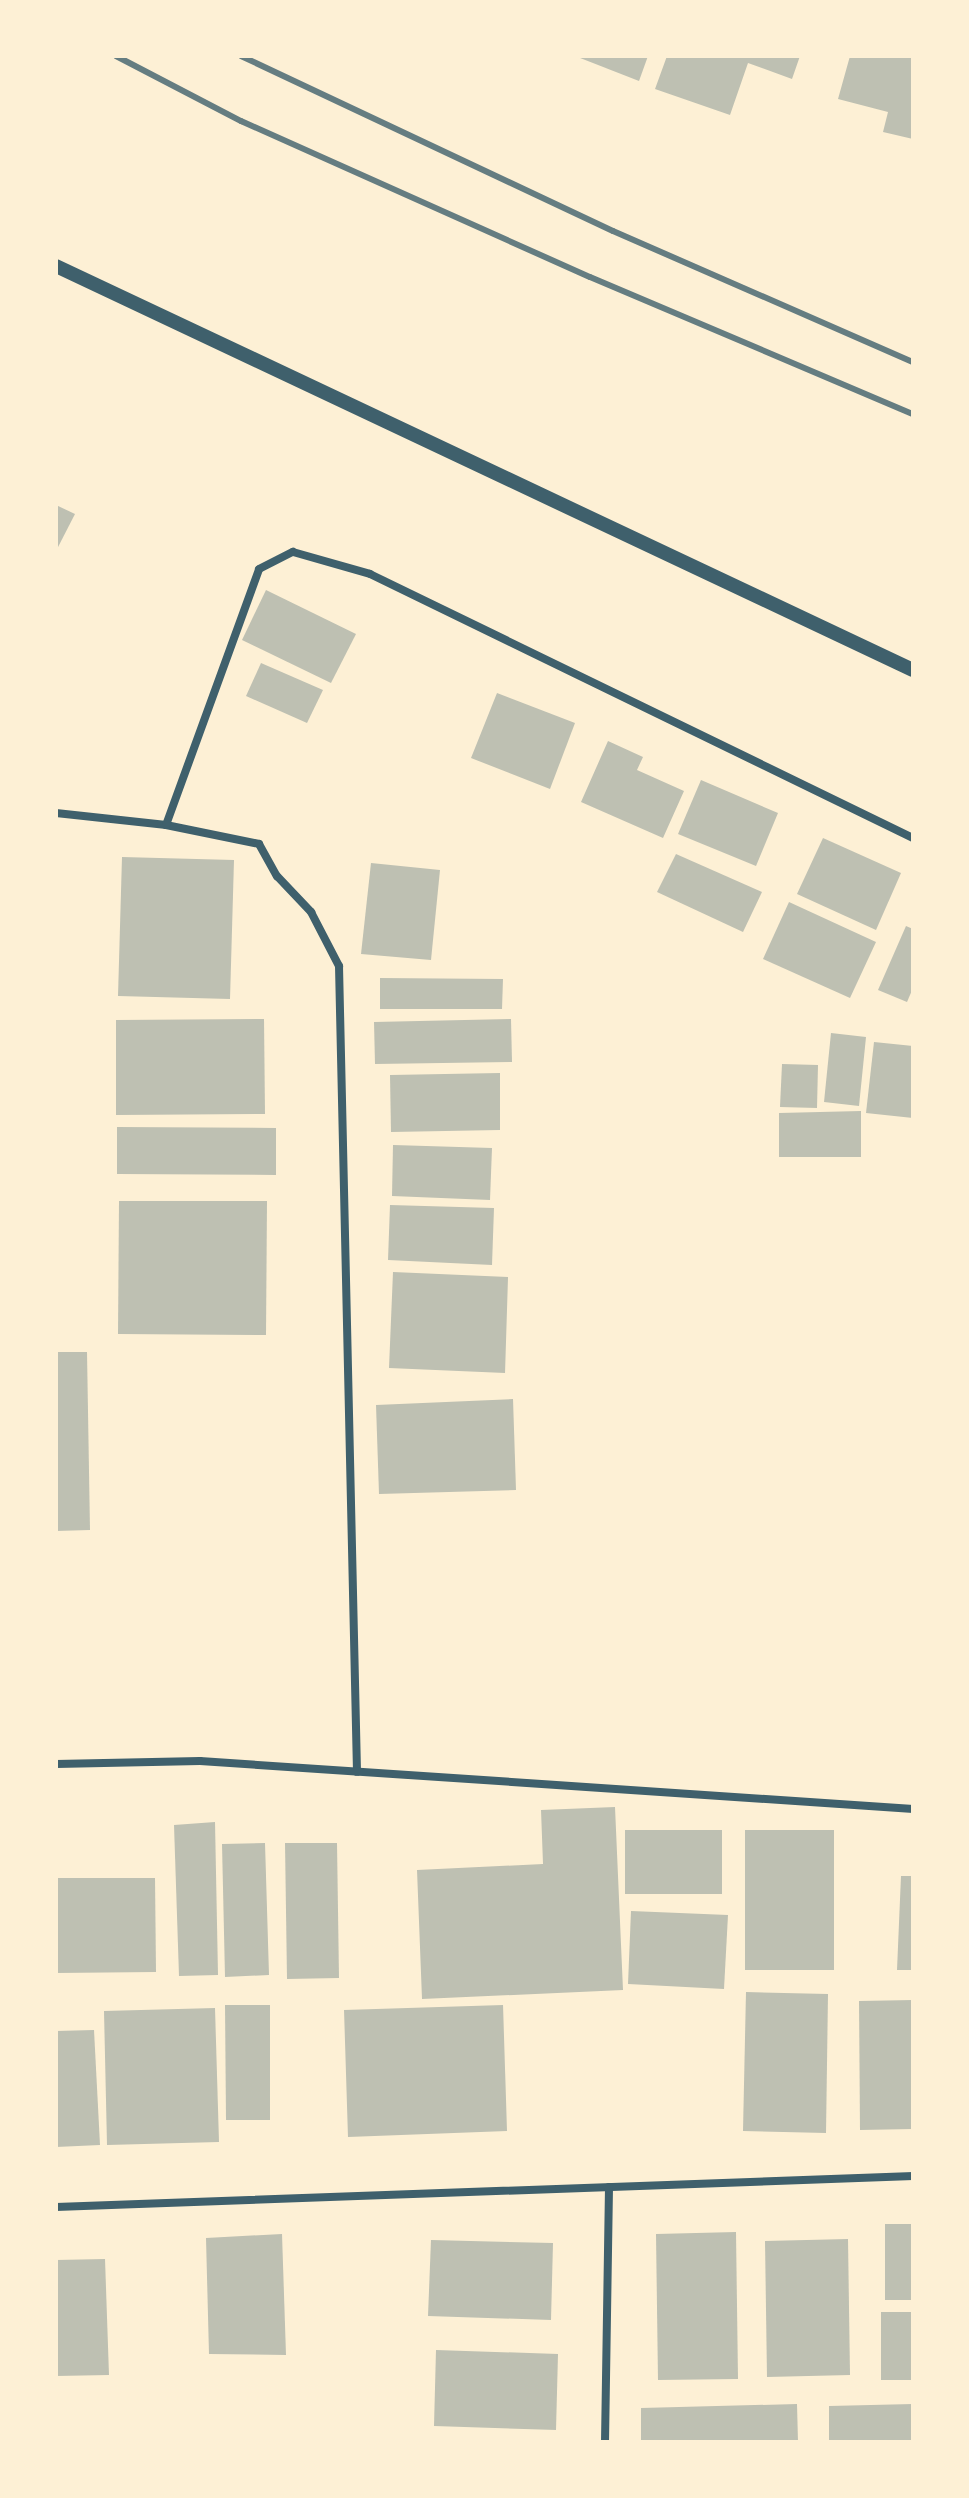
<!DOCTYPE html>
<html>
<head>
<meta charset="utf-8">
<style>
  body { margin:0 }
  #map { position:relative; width:969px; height:2498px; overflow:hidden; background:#fdf0d5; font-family:"Golos Text",sans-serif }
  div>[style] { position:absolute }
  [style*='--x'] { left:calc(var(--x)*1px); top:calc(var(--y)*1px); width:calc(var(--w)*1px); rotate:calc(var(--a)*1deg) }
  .building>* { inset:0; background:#bec0b2 }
  .minor>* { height:8px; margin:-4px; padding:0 4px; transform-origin:4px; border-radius:4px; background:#3f606c }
  .tertiary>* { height:14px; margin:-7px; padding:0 7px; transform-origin:7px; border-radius:7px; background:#3f606c }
  .rail>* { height:6px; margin:-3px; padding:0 3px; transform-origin:3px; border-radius:3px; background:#657d81 }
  span { translate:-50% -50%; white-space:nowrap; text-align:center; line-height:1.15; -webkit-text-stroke:7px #fdf0d5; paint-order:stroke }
  .frame { position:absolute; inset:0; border:58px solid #fdf0d5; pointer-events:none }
</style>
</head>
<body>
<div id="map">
  <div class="building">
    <div style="clip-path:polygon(575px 56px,648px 56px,639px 81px)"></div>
    <div style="clip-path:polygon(667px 56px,800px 56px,792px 79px,748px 63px,730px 115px,655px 89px)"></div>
    <div style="clip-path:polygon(850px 56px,913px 57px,913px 139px,883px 132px,888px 112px,838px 99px)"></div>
    <div style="clip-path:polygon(56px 505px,75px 514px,56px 551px)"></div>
    <div style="clip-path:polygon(266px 590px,356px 634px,331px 683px,242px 640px)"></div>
    <div style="clip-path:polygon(261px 663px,323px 690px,307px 723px,246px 696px)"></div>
    <div style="clip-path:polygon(497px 693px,575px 723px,550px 789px,471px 758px)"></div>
    <div style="clip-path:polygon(608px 741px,643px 757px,637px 770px,684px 791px,663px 838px,581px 802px)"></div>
    <div style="clip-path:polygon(701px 780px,778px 813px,756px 866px,678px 834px)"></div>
    <div style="clip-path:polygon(823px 838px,901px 873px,876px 930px,797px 894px)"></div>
    <div style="clip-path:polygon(676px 854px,762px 892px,743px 932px,657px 892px)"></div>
    <div style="clip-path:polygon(122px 857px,234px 860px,230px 999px,118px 996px)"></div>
    <div style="clip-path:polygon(371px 863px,440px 870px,431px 960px,361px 954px)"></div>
    <div style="clip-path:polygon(789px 902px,876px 942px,850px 998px,763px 959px)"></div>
    <div style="clip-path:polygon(906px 926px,913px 929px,913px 988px,907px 1002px,878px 990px)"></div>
    <div style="clip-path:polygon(380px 978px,503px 979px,502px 1009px,380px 1009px)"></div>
    <div style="clip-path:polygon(264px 1019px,265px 1114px,116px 1115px,116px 1020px)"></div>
    <div style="clip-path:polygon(511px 1019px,512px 1062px,375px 1064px,374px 1022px)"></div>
    <div style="clip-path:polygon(831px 1033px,866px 1037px,859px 1106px,824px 1102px)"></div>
    <div style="clip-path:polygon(874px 1042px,913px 1046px,913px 1118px,866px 1113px)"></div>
    <div style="clip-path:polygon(782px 1064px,818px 1065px,817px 1108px,780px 1107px)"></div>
    <div style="clip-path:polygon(500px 1073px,500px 1130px,391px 1132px,390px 1075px)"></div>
    <div style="clip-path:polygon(861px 1111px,861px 1157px,779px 1157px,779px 1113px)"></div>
    <div style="clip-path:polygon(117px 1127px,276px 1128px,276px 1175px,117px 1174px)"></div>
    <div style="clip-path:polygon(393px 1145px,492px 1148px,490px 1200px,392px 1196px)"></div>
    <div style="clip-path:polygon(119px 1201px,267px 1201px,266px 1335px,118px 1334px)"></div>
    <div style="clip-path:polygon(390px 1205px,494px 1208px,492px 1265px,388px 1260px)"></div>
    <div style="clip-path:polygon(393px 1272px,508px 1277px,505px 1373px,389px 1368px)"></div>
    <div style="clip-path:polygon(56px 1352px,87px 1352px,90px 1530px,56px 1531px)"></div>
    <div style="clip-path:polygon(513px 1399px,516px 1490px,379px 1494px,376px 1405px)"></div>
    <div style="clip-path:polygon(615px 1807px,623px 1990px,422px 1999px,417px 1870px,543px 1864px,541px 1810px)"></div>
    <div style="clip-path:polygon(215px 1822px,218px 1975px,179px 1976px,174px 1825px)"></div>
    <div style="clip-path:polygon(625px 1830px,722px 1830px,722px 1894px,625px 1894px)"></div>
    <div style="clip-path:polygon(745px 1830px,834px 1830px,834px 1970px,745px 1970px)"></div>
    <div style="clip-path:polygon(265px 1843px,269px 1975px,225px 1977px,222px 1844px)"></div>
    <div style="clip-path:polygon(285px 1843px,337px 1843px,339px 1978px,287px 1979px)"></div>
    <div style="clip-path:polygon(901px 1876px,913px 1876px,913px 1970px,897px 1970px)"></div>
    <div style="clip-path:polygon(56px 1878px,155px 1878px,156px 1972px,56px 1973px)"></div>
    <div style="clip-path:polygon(631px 1911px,728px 1915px,724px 1989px,628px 1984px)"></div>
    <div style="clip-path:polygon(746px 1992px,828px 1994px,826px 2133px,743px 2131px)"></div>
    <div style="clip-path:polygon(913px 2000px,913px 2129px,860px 2130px,859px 2001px)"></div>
    <div style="clip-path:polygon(225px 2005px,270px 2005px,270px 2120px,226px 2120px)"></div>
    <div style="clip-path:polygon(503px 2005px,507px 2131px,348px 2137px,344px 2010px)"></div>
    <div style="clip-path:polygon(215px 2008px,219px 2142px,107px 2145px,104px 2011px)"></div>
    <div style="clip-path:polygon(94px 2030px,100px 2145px,56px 2147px,56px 2031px)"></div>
    <div style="clip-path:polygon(885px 2224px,913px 2224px,913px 2300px,885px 2300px)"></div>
    <div style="clip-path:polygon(736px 2232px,738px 2379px,658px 2380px,656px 2234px)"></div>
    <div style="clip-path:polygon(282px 2234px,286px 2355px,209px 2354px,206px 2238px)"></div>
    <div style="clip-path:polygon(848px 2239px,850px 2375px,767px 2377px,765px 2241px)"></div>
    <div style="clip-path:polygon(431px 2240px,553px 2243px,551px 2320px,428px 2316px)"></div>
    <div style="clip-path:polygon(105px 2259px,109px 2375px,56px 2376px,56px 2260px)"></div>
    <div style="clip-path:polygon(881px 2312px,913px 2312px,913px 2380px,881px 2380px)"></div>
    <div style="clip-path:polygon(436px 2350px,558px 2354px,556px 2430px,434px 2426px)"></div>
    <div style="clip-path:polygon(797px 2404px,798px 2442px,641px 2442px,641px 2408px)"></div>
    <div style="clip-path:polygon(913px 2404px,913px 2442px,829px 2442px,829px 2406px)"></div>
  </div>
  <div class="minor">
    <div style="--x:56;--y:813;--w:111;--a:6.2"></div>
    <div style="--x:166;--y:825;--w:95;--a:11.5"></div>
    <div style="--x:259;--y:844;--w:37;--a:61"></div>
    <div style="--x:277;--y:876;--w:50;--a:46.6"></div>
    <div style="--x:311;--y:912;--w:61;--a:62.6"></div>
    <div style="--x:339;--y:966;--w:806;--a:88.72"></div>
    <div style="--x:166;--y:825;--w:272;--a:-70"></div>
    <div style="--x:259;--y:569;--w:38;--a:-27"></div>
    <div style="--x:293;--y:552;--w:80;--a:15.9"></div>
    <div style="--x:370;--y:574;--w:604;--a:25.93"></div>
    <div style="--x:56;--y:1764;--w:144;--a:-1.2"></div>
    <div style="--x:200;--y:1761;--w:715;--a:3.85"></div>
    <div style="--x:56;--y:2207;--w:858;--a:-2.07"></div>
    <div style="--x:605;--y:2442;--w:255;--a:-89.1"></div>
  </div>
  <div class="tertiary">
    <div style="--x:56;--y:266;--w:947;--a:25.24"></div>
  </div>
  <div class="rail">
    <div style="--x:116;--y:56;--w:141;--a:27.5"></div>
    <div style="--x:241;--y:121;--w:382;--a:24.1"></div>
    <div style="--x:590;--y:277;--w:351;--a:23"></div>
    <div style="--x:241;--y:56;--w:411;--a:25.2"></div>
    <div style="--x:613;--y:231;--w:327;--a:23.6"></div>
  </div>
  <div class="frame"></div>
</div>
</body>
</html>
